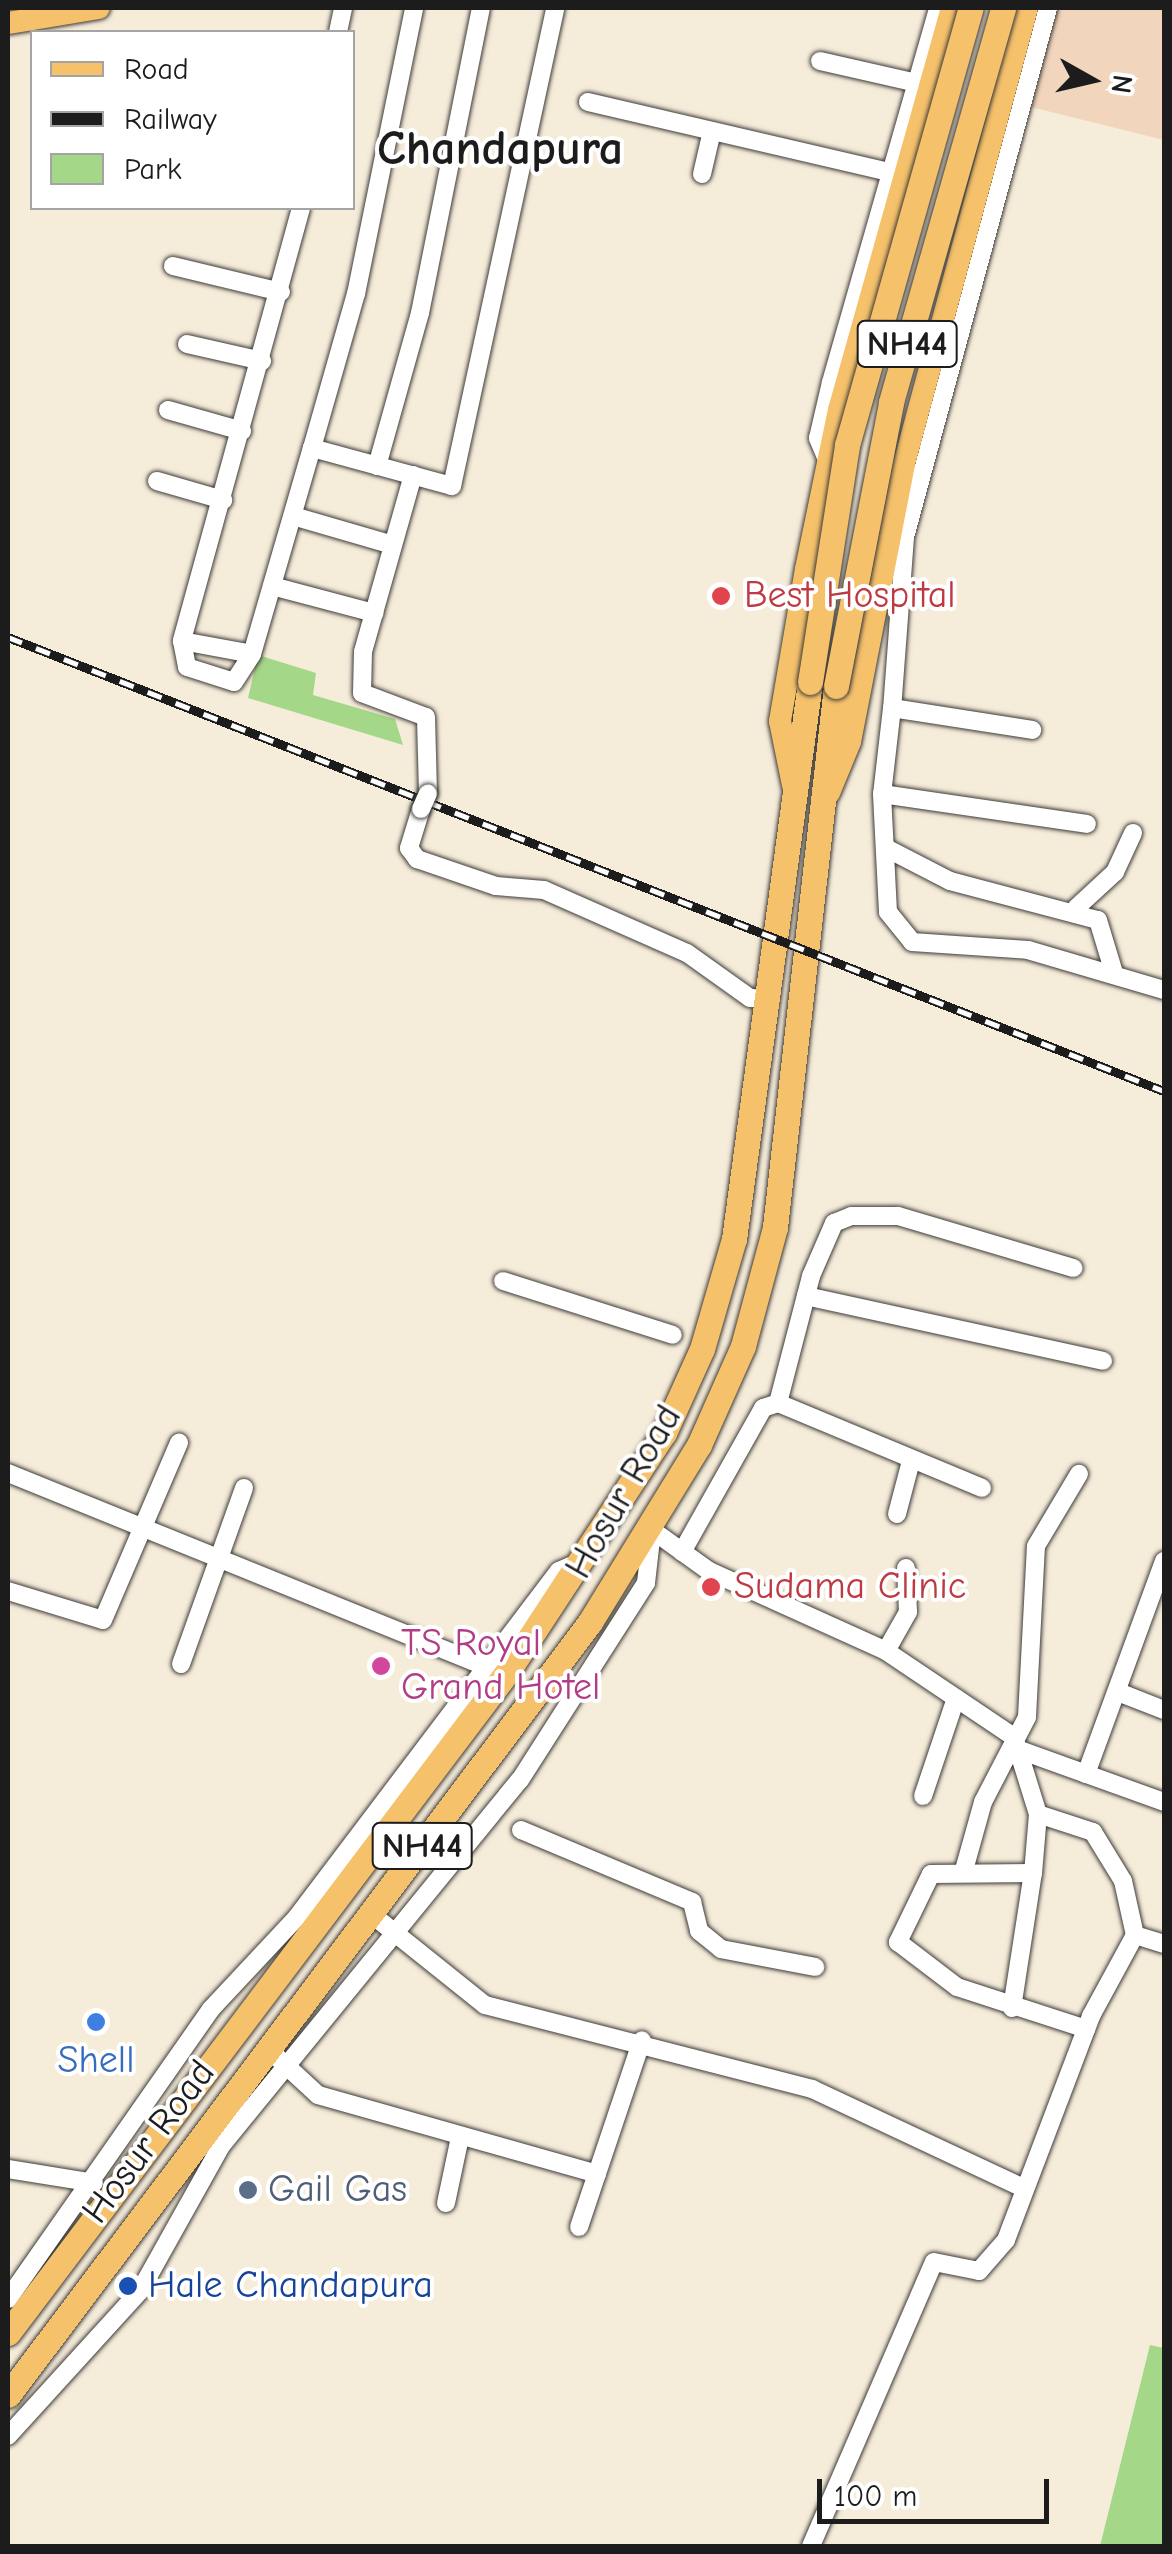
<!DOCTYPE html>
<html>
<head>
<meta charset="utf-8">
<style>
  body { margin:0 }
  #map { position:relative; width:1172px; height:2554px; overflow:hidden; background:#f6ecda; font-family:"Comic Neue",sans-serif }
  div>[style] { position:absolute }
  [style*='--x'] { left:calc(var(--x)*1px); top:calc(var(--y)*1px); width:calc(var(--w)*1px); rotate:calc(var(--a)*1deg) }
  .built>* { inset:0; background:#f1d5bc }
  .green>* { inset:0; background:#a4d787 }
  .roads { filter:drop-shadow(0 0 2px #3d3b38) drop-shadow(0 0 2px #3d3b38) }
  .minor>* { height:18px; margin:-9px; padding:0 9px; transform-origin:9px; border-radius:9px; background:#fff }
  .major>* { height:22px; margin:-11px; padding:0 11px; transform-origin:11px; border-radius:11px; background:#f5c16b }
  .highway>* { height:25px; margin:-12.5px; padding:0 12.5px; transform-origin:12.5px; border-radius:12.5px; background:#f5c16b }
  .rail>* { height:9px; margin-top:-4.5px; transform-origin:0; background:repeating-linear-gradient(90deg,#fff 0 15px,#1c1c1c 0 30px); box-sizing:border-box; border-block:2px solid #1c1c1c }
  .bridges { filter:drop-shadow(0 0 2px #3d3b38) drop-shadow(0 0 2px #3d3b38) }
  .minor-bridge>* { height:18px; margin:-9px; padding:0 9px; transform-origin:9px; border-radius:9px; background:#fff }
  .highway-bridge>* { height:25px; margin:-12.5px; padding:0 12.5px; transform-origin:12.5px; border-radius:12.5px; background:#f5c16b }
  .dots>* { width:28px; height:28px; translate:-50% -50%; box-sizing:border-box; border:5px solid #fff; border-radius:50% }
  span { translate:-50% -50%; white-space:nowrap; text-align:center; line-height:1.15; -webkit-text-stroke:8px #fff; paint-order:stroke }
  .shield-label span { padding:2px 8px; background:#fff; border:2px solid; border-radius:8px; -webkit-text-stroke-width:0 }
  .shield-label { font-size:35px; color:#1c1c1c; font-weight:700 }
  .health-label { font-size:38px; color:#be3a42 }
  .left { translate:0 -50%; text-align:left }
  .street-label { font-size:38px; color:#1c1c1c }
  .hotel-label { font-size:38px; color:#b23c85 }
  .shop-label { font-size:38px; color:#366cbe }
  .service-label { font-size:38px; color:#4e5e75 }
  .transit-label { font-size:38px; color:#164399 }
  .district-label { font-size:48px; color:#1c1c1c; font-weight:700 }
  .frame { position:absolute; inset:0; border:10px solid #1c1c1c; pointer-events:none }
  .legend { position:absolute; left:30px; top:30px; width:325px; height:180px; box-sizing:border-box; background:#fff; border:2px solid #a4a4a4; margin:0; padding:12px 18px; list-style:none; font-size:30px; color:#1c1c1c }
  .legend li { display:flex; align-items:center; gap:20px; height:50px }
  .legend b { width:50px; border:2px solid #a4a4a4 }
  .north { position:absolute; left:1042px; top:30px; width:100px; height:100px; -webkit-text-stroke:8px #fff; paint-order:stroke; rotate:98deg; font-size:28px; font-weight:700; line-height:40px; text-align:center; color:#1c1c1c }
  .north::after { content:''; display:block; margin:auto; width:35px; height:45px; background:#1c1c1c; clip-path:polygon(50% 0,100% 100%,50% 72%,0 100%) }
  .scale { position:absolute; left:817px; top:2479px; width:232px; height:45px; box-sizing:border-box; border:5px solid #1c1c1c; border-top:0; padding-left:12px; font-size:30px; line-height:35px; white-space:nowrap; color:#1c1c1c; -webkit-text-stroke:8px #fff; paint-order:stroke }
</style>
</head>
<body>
<div id="map">
  <div class="built">
    <div style="clip-path:polygon(1054px 8px,1164px 8px,1164px 140px,1023px 105px)"></div>
  </div>
  <div class="green">
    <div style="clip-path:polygon(258px 655px,316px 673px,313px 695px,395px 719px,403px 745px,248px 698px)"></div>
    <div style="clip-path:polygon(1150px 2345px,1164px 2348px,1164px 2546px,1100px 2546px)"></div>
  </div>
  <div class="roads">
    <div class="minor">
      <div style="--x:338;--y:32;--w:25;--a:-78"></div>
      <div style="--x:820;--y:61;--w:104;--a:12.8"></div>
      <div style="--x:588;--y:102;--w:308;--a:13.1"></div>
      <div style="--x:702;--y:174;--w:44;--a:-76.9"></div>
      <div style="--x:301;--y:208;--w:449;--a:105.4"></div>
      <div style="--x:182;--y:641;--w:71;--a:10.5"></div>
      <div style="--x:252;--y:654;--w:215;--a:-73.8"></div>
      <div style="--x:312;--y:448;--w:145;--a:15.2"></div>
      <div style="--x:452;--y:486;--w:489;--a:-77.8"></div>
      <div style="--x:173;--y:266;--w:111;--a:13.5"></div>
      <div style="--x:187;--y:344;--w:77;--a:12.8"></div>
      <div style="--x:168;--y:410;--w:77;--a:15.8"></div>
      <div style="--x:312;--y:448;--w:160;--a:-74.1"></div>
      <div style="--x:356;--y:294;--w:292;--a:-78.5"></div>
      <div style="--x:828;--y:462;--w:26;--a:-113"></div>
      <div style="--x:818;--y:438;--w:57;--a:-76.9"></div>
      <div style="--x:831;--y:382;--w:389;--a:-74"></div>
      <div style="--x:377;--y:466;--w:159;--a:-74.3"></div>
      <div style="--x:420;--y:313;--w:311;--a:-78.7"></div>
      <div style="--x:413;--y:475;--w:184;--a:105.8"></div>
      <div style="--x:363;--y:652;--w:41;--a:91.4"></div>
      <div style="--x:362;--y:693;--w:68;--a:20.6"></div>
      <div style="--x:426;--y:717;--w:76;--a:88.5"></div>
      <div style="--x:157;--y:481;--w:69;--a:16.1"></div>
      <div style="--x:293;--y:516;--w:104;--a:16.2"></div>
      <div style="--x:905;--y:537;--w:171;--a:94.3"></div>
      <div style="--x:892;--y:708;--w:142;--a:8.9"></div>
      <div style="--x:884;--y:560;--w:31;--a:-48"></div>
      <div style="--x:905;--y:537;--w:548;--a:-74.87"></div>
      <div style="--x:272;--y:586;--w:106;--a:14.8"></div>
      <div style="--x:182;--y:641;--w:26;--a:79"></div>
      <div style="--x:187;--y:667;--w:49;--a:17.7"></div>
      <div style="--x:234;--y:682;--w:33;--a:-57"></div>
      <div style="--x:892;--y:708;--w:87;--a:96.6"></div>
      <div style="--x:882;--y:794;--w:207;--a:8.3"></div>
      <div style="--x:882;--y:794;--w:118;--a:87.1"></div>
      <div style="--x:888;--y:912;--w:38;--a:51"></div>
      <div style="--x:912;--y:942;--w:116;--a:3.9"></div>
      <div style="--x:1028;--y:950;--w:142;--a:16.4"></div>
      <div style="--x:421;--y:809;--w:41;--a:107.1"></div>
      <div style="--x:409;--y:848;--w:14;--a:54"></div>
      <div style="--x:417;--y:859;--w:83;--a:18.9"></div>
      <div style="--x:496;--y:886;--w:48;--a:4.8"></div>
      <div style="--x:544;--y:890;--w:156;--a:23.8"></div>
      <div style="--x:687;--y:953;--w:77;--a:35.5"></div>
      <div style="--x:750;--y:998;--w:21;--a:3"></div>
      <div style="--x:886;--y:848;--w:72;--a:27.3"></div>
      <div style="--x:950;--y:881;--w:153;--a:14.8"></div>
      <div style="--x:1098;--y:920;--w:55;--a:73.2"></div>
      <div style="--x:1076;--y:908;--w:53;--a:-42.7"></div>
      <div style="--x:1115;--y:872;--w:43;--a:-65.2"></div>
      <div style="--x:503;--y:1281;--w:178;--a:17.6"></div>
      <div style="--x:806;--y:1296;--w:304;--a:12.3"></div>
      <div style="--x:778;--y:1403;--w:131;--a:-75.4"></div>
      <div style="--x:811;--y:1276;--w:58;--a:-66.5"></div>
      <div style="--x:834;--y:1223;--w:18;--a:-22"></div>
      <div style="--x:851;--y:1216;--w:47;--a:0"></div>
      <div style="--x:898;--y:1216;--w:183;--a:16.5"></div>
      <div style="--x:8;--y:1473;--w:517;--a:22.05"></div>
      <div style="--x:897;--y:1514;--w:55;--a:-75.2"></div>
      <div style="--x:682;--y:1552;--w:165;--a:-60.6"></div>
      <div style="--x:763;--y:1408;--w:16;--a:-18"></div>
      <div style="--x:778;--y:1403;--w:221;--a:22.6"></div>
      <div style="--x:8;--y:1591;--w:99;--a:17"></div>
      <div style="--x:103;--y:1620;--w:193;--a:-66.8"></div>
      <div style="--x:886;--y:1651;--w:45;--a:-60.6"></div>
      <div style="--x:908;--y:1612;--w:44;--a:-92.6"></div>
      <div style="--x:181;--y:1664;--w:187;--a:-70.3"></div>
      <div style="--x:1118;--y:1692;--w:49;--a:21.4"></div>
      <div style="--x:1017;--y:1749;--w:156;--a:19.8"></div>
      <div style="--x:1086;--y:1774;--w:227;--a:-69.9"></div>
      <div style="--x:923;--y:1796;--w:103;--a:-71.4"></div>
      <div style="--x:1038;--y:1814;--w:59;--a:94.8"></div>
      <div style="--x:1033;--y:1873;--w:102;--a:179.4"></div>
      <div style="--x:931;--y:1874;--w:76;--a:115.9"></div>
      <div style="--x:898;--y:1942;--w:74;--a:37.3"></div>
      <div style="--x:957;--y:1987;--w:136;--a:18"></div>
      <div style="--x:521;--y:1830;--w:186;--a:22.8"></div>
      <div style="--x:692;--y:1902;--w:30;--a:76"></div>
      <div style="--x:699;--y:1931;--w:28;--a:39"></div>
      <div style="--x:721;--y:1949;--w:96;--a:10.8"></div>
      <div style="--x:964;--y:1870;--w:71;--a:-74.4"></div>
      <div style="--x:983;--y:1802;--w:96;--a:-62.6"></div>
      <div style="--x:1027;--y:1717;--w:171;--a:-87"></div>
      <div style="--x:1036;--y:1546;--w:84;--a:-59.2"></div>
      <div style="--x:370;--y:1913;--w:147;--a:38.7"></div>
      <div style="--x:485;--y:2005;--w:338;--a:14.4"></div>
      <div style="--x:812;--y:2089;--w:235;--a:25.1"></div>
      <div style="--x:1012;--y:2008;--w:137;--a:-81.2"></div>
      <div style="--x:267;--y:2048;--w:69;--a:42.7"></div>
      <div style="--x:318;--y:2095;--w:290;--a:15.8"></div>
      <div style="--x:8;--y:2169;--w:87;--a:9.2"></div>
      <div style="--x:446;--y:2203;--w:67;--a:-78"></div>
      <div style="--x:579;--y:2227;--w:197;--a:-71.4"></div>
      <div style="--x:8;--y:2299;--w:354;--a:-55"></div>
      <div style="--x:211;--y:2009;--w:126;--a:-46.9"></div>
      <div style="--x:297;--y:1917;--w:434;--a:-52.9"></div>
      <div style="--x:559;--y:1571;--w:20;--a:-24"></div>
      <div style="--x:8;--y:2436;--w:196;--a:-47.7"></div>
      <div style="--x:140;--y:2291;--w:166;--a:-60.8"></div>
      <div style="--x:221;--y:2146;--w:473;--a:-50.8"></div>
      <div style="--x:520;--y:1780;--w:234;--a:-57.4"></div>
      <div style="--x:646;--y:1583;--w:53;--a:-83.5"></div>
      <div style="--x:652;--y:1530;--w:70;--a:35.7"></div>
      <div style="--x:709;--y:1571;--w:194;--a:24.3"></div>
      <div style="--x:886;--y:1651;--w:154;--a:33.9"></div>
      <div style="--x:1014;--y:1737;--w:81;--a:72.7"></div>
      <div style="--x:1038;--y:1814;--w:58;--a:18.1"></div>
      <div style="--x:1093;--y:1832;--w:57;--a:58.5"></div>
      <div style="--x:1123;--y:1881;--w:55;--a:77.5"></div>
      <div style="--x:1135;--y:1935;--w:30;--a:17"></div>
      <div style="--x:811;--y:2546;--w:309;--a:-66.6"></div>
      <div style="--x:934;--y:2262;--w:46;--a:11.3"></div>
      <div style="--x:979;--y:2271;--w:41;--a:-48.9"></div>
      <div style="--x:1006;--y:2240;--w:240;--a:-69.2"></div>
      <div style="--x:1091;--y:2016;--w:92;--a:-61.5"></div>
    </div>
    <div class="major">
      <div style="--x:8;--y:23;--w:92;--a:-9.4"></div>
      <div style="--x:793;--y:785;--w:65;--a:-101.5"></div>
      <div style="--x:780;--y:721;--w:154;--a:-80.3"></div>
      <div style="--x:806;--y:569;--w:162;--a:-78.3"></div>
      <div style="--x:839;--y:410;--w:418;--a:-74.3"></div>
      <div style="--x:829;--y:793;--w:55;--a:-67.6"></div>
      <div style="--x:850;--y:742;--w:283;--a:-79"></div>
      <div style="--x:904;--y:464;--w:472;--a:-74.9"></div>
    </div>
    <div class="highway">
      <div style="--x:8;--y:2333;--w:830;--a:-52.94"></div>
      <div style="--x:508;--y:1671;--w:285;--a:-56.8"></div>
      <div style="--x:664;--y:1433;--w:92;--a:-65.7"></div>
      <div style="--x:702;--y:1349;--w:115;--a:-73.8"></div>
      <div style="--x:734;--y:1239;--w:562;--a:-82.23"></div>
      <div style="--x:8;--y:2395;--w:968;--a:-53.02"></div>
      <div style="--x:590;--y:1622;--w:208;--a:-58.4"></div>
      <div style="--x:699;--y:1445;--w:108;--a:-66"></div>
      <div style="--x:743;--y:1346;--w:123;--a:-74.9"></div>
      <div style="--x:775;--y:1227;--w:544;--a:-83.57"></div>
    </div>
  </div>
  <div class="rail">
    <div style="--x:8;--y:637;--w:1242;--a:21.44"></div>
  </div>
  <div class="bridges">
    <div class="minor-bridge">
      <div style="--x:421;--y:809;--w:17;--a:-66"></div>
    </div>
    <div class="highway-bridge">
      <div style="--x:810;--y:682;--w:240;--a:-81.1"></div>
      <div style="--x:847;--y:445;--w:454;--a:-74.2"></div>
      <div style="--x:836;--y:686;--w:289;--a:-79"></div>
      <div style="--x:891;--y:402;--w:410;--a:-74.1"></div>
    </div>
  </div>
  <div class="dots">
    <div style="left:721px;top:596px;background:#e0444e"></div>
    <div style="left:711px;top:1587px;background:#e0444e"></div>
    <div style="left:381px;top:1666px;background:#d1479c"></div>
    <div style="left:96px;top:2022px;background:#3f7fe0"></div>
    <div style="left:248px;top:2190px;background:#5c6f8a"></div>
    <div style="left:128px;top:2286px;background:#1a4fb4"></div>
  </div>
  <div class="shield-label">
    <span style="left:907px;top:344px">NH44</span>
    <span style="left:422px;top:1846px">NH44</span>
  </div>
  <div class="health-label">
    <span class="left" style="left:744px;top:596px">Best Hospital</span>
    <span class="left" style="left:734px;top:1587px">Sudama Clinic</span>
  </div>
  <div class="street-label">
    <span style="left:624px;top:1492px;rotate:-60deg">Hosur Road</span>
    <span style="left:149px;top:2142px;rotate:-53deg">Hosur Road</span>
  </div>
  <div class="hotel-label">
    <span class="left" style="left:401px;top:1666px">TS Royal<br>Grand Hotel</span>
  </div>
  <div class="shop-label">
    <span style="left:96px;top:2061px">Shell</span>
  </div>
  <div class="service-label">
    <span class="left" style="left:268px;top:2190px">Gail Gas</span>
  </div>
  <div class="transit-label">
    <span class="left" style="left:148px;top:2286px">Hale Chandapura</span>
  </div>
  <div class="district-label">
    <span style="left:500px;top:149px">Chandapura</span>
  </div>
  <div class="frame"></div>
  <ul class="legend">
  <li><b style="height:12px;background:#f5c16b"></b>Road</li>
  <li><b style="height:12px;background:#1c1c1c"></b>Railway</li>
  <li><b style="height:28px;background:#a4d787"></b>Park</li>
  </ul>
  <div class="north">N</div>
  <div class="scale">100 m</div>
</div>
</body>
</html>
